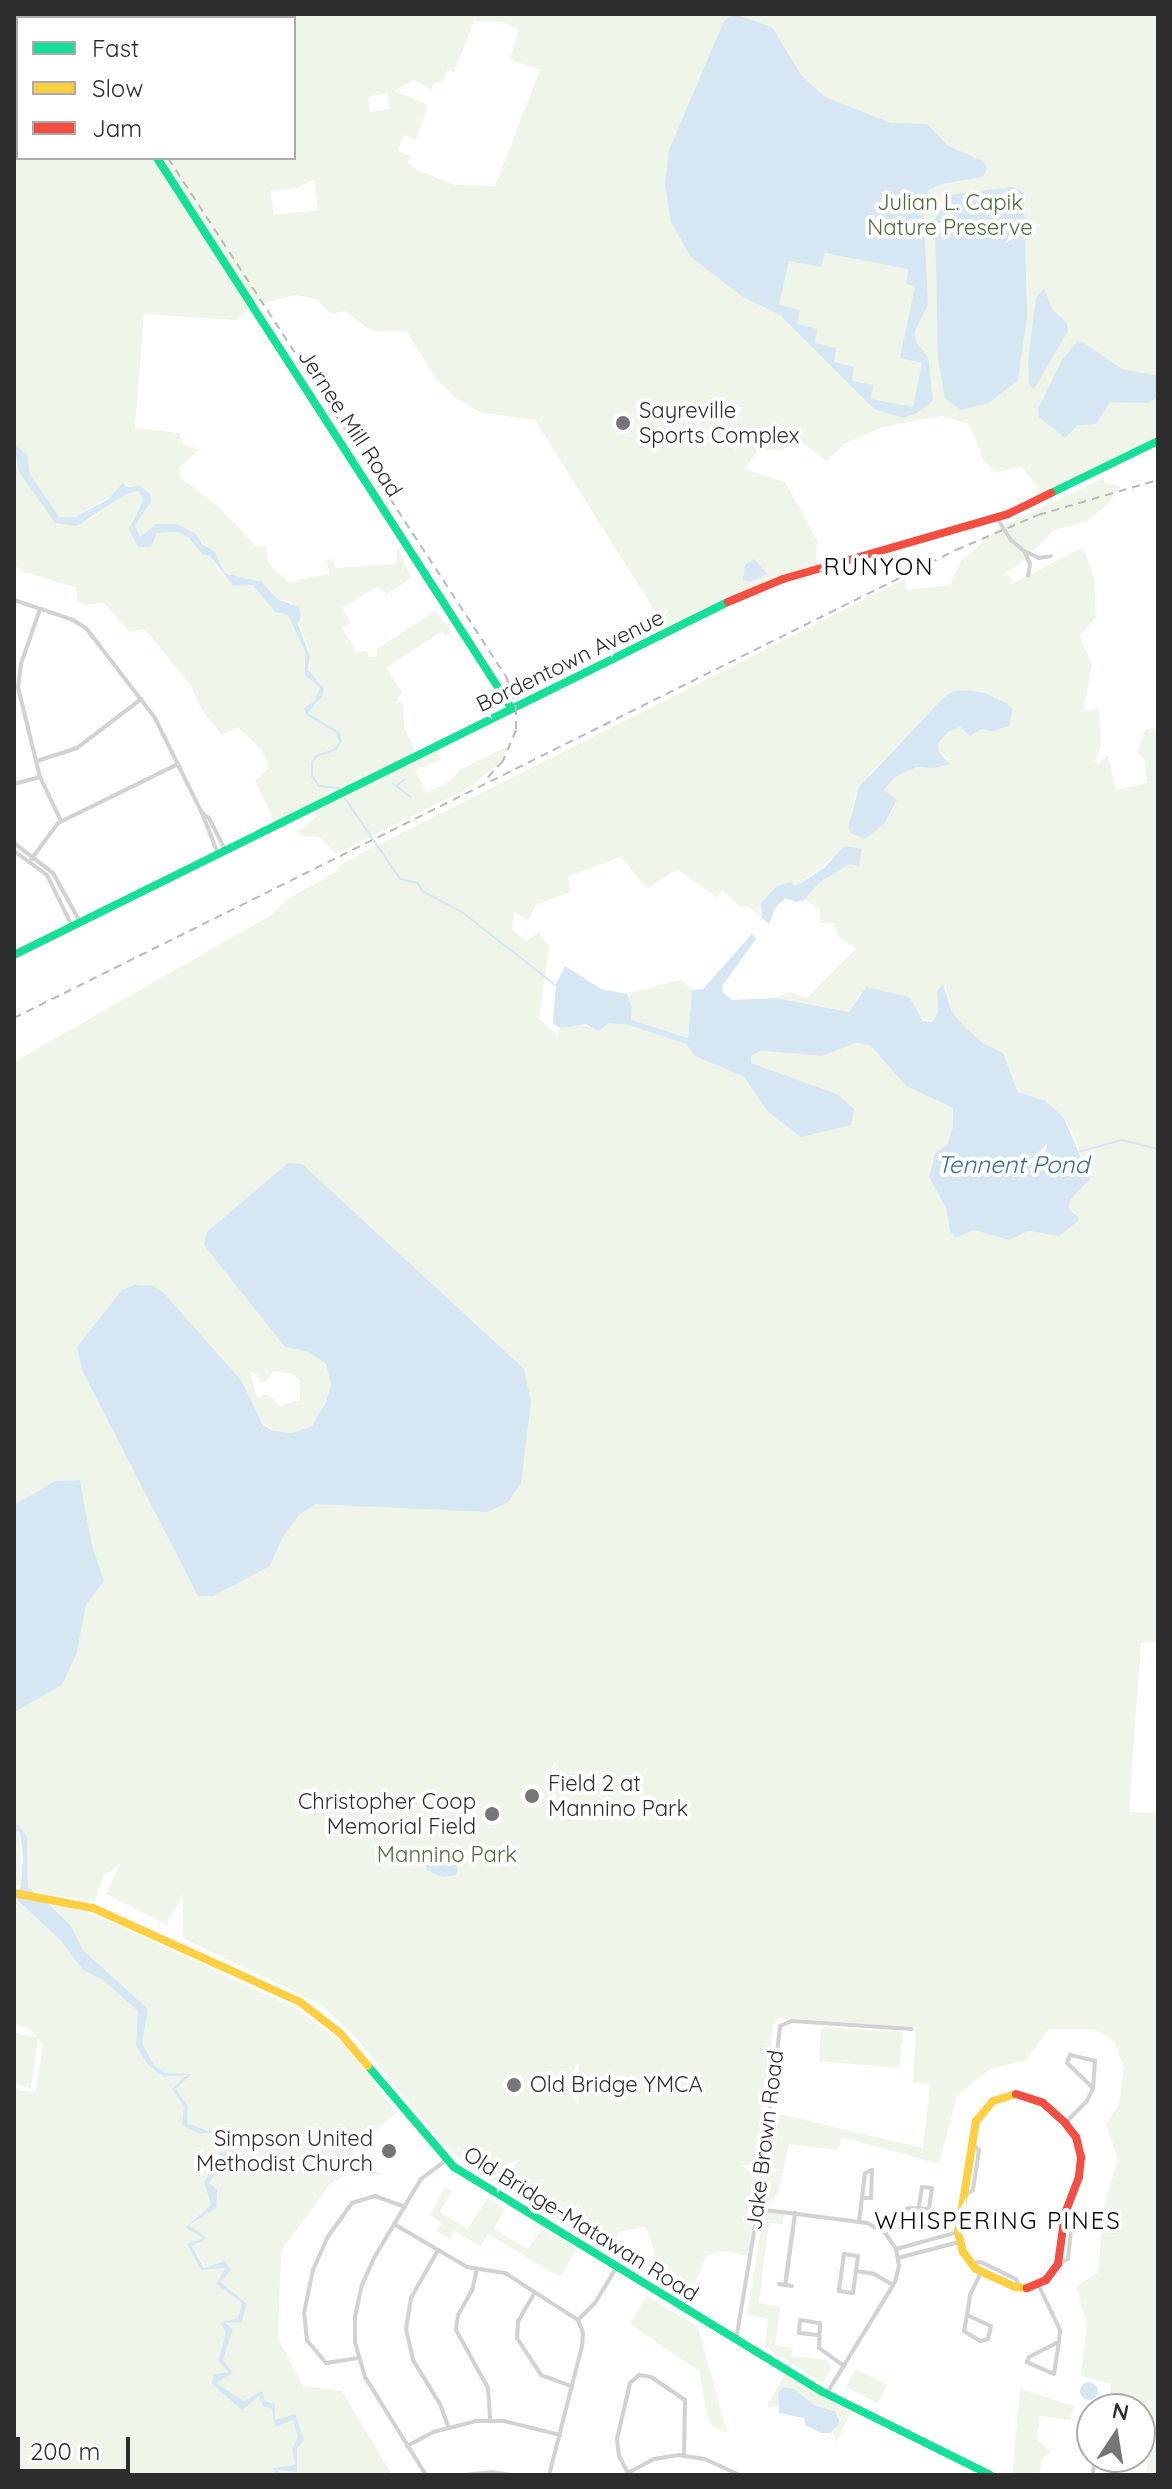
<!DOCTYPE html>
<html>
<head>
<meta charset="utf-8">
<style>
  body { margin:0 }
  #map { position:relative; width:1172px; height:2489px; overflow:hidden; background:#fff; font-family:Quicksand,sans-serif }
  div>[style] { position:absolute }
  [style*='--x'] { left:calc(var(--x)*1px); top:calc(var(--y)*1px); width:calc(var(--w)*1px); rotate:calc(var(--a)*1deg) }
  .green>* { inset:0; background:#f0f5ea }
  .water>* { inset:0; background:#d6e6f2 }
  .round { border-radius:50% }
  .stream>* { height:2px; margin:-1px; padding:0 1px; transform-origin:1px; border-radius:1px; background:#d6e6f2 }
  .street>* { height:4px; margin:-2px; padding:0 2px; transform-origin:2px; border-radius:2px; background:#d2d2d2 }
  .fast>* { height:8px; margin:-4px; padding:0 4px; transform-origin:4px; border-radius:4px; background:#16e098 }
  .slow>* { height:8px; margin:-4px; padding:0 4px; transform-origin:4px; border-radius:4px; background:#ffcf43 }
  .jam>* { height:8px; margin:-4px; padding:0 4px; transform-origin:4px; border-radius:4px; background:#f24e42 }
  .rail>* { height:2px; margin-top:-1px; transform-origin:0; background:repeating-linear-gradient(90deg,#b9b9b9 0 8px,transparent 0 14px) }
  .dots>* { width:22px; height:22px; translate:-50% -50%; box-sizing:border-box; border:4px solid #fff; border-radius:50% }
  span { translate:-50% -50%; white-space:nowrap; text-align:center; line-height:1.15; -webkit-text-stroke:8px #fff; paint-order:stroke }
  .park-label { font-size:22px; color:#4f6b38 }
  .poi-label { font-size:22px; color:#2d2d2d }
  .left { translate:0 -50%; text-align:left }
  .right { translate:-100% -50%; text-align:right }
  .street-label { font-size:22px; color:#2d2d2d }
  .neighbourhood-label { font-size:24px; color:#000; letter-spacing:2px }
  .water-label { font-size:24px; color:#366d94; font-style:italic }
  .frame { position:absolute; inset:0; border:16px solid #2d2d2d; pointer-events:none }
  .legend { position:absolute; left:16px; top:16px; width:280px; height:144px; box-sizing:border-box; background:#fff; border:2px solid #ababab; margin:0; padding:10px 14px; list-style:none; font-size:24px; color:#2d2d2d }
  .legend li { display:flex; align-items:center; gap:16px; height:40px }
  .legend b { width:40px; border:2px solid #ababab }
  .north { position:absolute; left:1076px; top:2393px; width:80px; height:80px; box-sizing:border-box; background:#fff; border:2px solid #ababab; border-radius:50%; rotate:12deg; font-size:22px; font-weight:700; line-height:32px; text-align:center; color:#2d2d2d }
  .north::after { content:''; display:block; margin:auto; width:28px; height:36px; background:#767676; clip-path:polygon(50% 0,100% 100%,50% 72%,0 100%) }
  .scale { position:absolute; left:16px; top:2437px; width:114px; height:36px; box-sizing:border-box; border:4px solid #2d2d2d; border-top:0; padding-left:10px; font-size:24px; line-height:28px; white-space:nowrap; color:#2d2d2d; -webkit-text-stroke:6px #fff; paint-order:stroke }
</style>
</head>
<body>
<div id="map">
  <div class="green">
    <div style="clip-path:polygon(evenodd,63px 14px,1158px 14px,1158px 441px,1045px 497px,1022px 467px,996px 472px,984px 461px,969px 424px,942px 416px,883px 427px,844px 444px,827px 461px,796px 439px,783px 450px,758px 449px,745px 469px,785px 482px,817px 540px,816px 569px,783px 579px,668px 632px,535px 420px,479px 412px,456px 398px,437px 380px,406px 331px,371px 331px,345px 311px,331px 314px,316px 299px,295px 295px,252px 306px,237px 320px,144px 314px,135px 428px,179px 433px,184px 445px,199px 449px,179px 468px,181px 478px,221px 509px,257px 547px,266px 546px,268px 563px,288px 582px,329px 574px,327px 560px,333px 559px,336px 568px,396px 564px,398px 548px,411px 578px,387px 594px,377px 587px,342px 608px,351px 623px,343px 628px,356px 652px,367px 651px,369px 657px,376px 657px,377px 649px,435px 611px,452px 632px,446px 636px,442px 631px,386px 668px,402px 692px,395px 703px,401px 702px,403px 706px,404px 727px,417px 755px,435px 747px,441px 760px,415px 770px,426px 793px,449px 782px,461px 769px,508px 746px,502px 761px,470px 787px,336px 854px,319px 837px,300px 836px,298px 831px,320px 814px,317px 805px,277px 825px,255px 781px,269px 768px,262px 750px,238px 727px,222px 735px,203px 712px,191px 686px,150px 635px,142px 629px,130px 632px,104px 603px,85px 605px,77px 600px,77px 588px,24px 572px,14px 565px,14px 458px,55px 523px,88px 520px,126px 494px,139px 491px,143px 500px,132px 521px,138px 547px,157px 533px,178px 532px,189px 538px,203px 555px,210px 556px,221px 575px,253px 585px,272px 607px,288px 615px,305px 652px,304px 667px,320px 688px,314px 701px,304px 708px,306px 715px,336px 733px,339px 742px,336px 747px,340px 745px,340px 732px,308px 713px,318px 702px,322px 683px,310px 675px,309px 651px,291px 602px,277px 599px,262px 582px,224px 573px,208px 547px,177px 524px,140px 537px,135px 526px,146px 510px,150px 494px,130px 485px,75px 517px,59px 517px,30px 474px,28px 456px,14px 443px,14px 28px,18px 28px,18px 158px,294px 158px,294px 18px,62px 18px,63px 14px,474px 21px,502px 22px,519px 29px,510px 59px,540px 70px,495px 186px,456px 185px,419px 171px,408px 163px,410px 156px,398px 151px,404px 135px,416px 140px,428px 105px,394px 91px,414px 80px,431px 90px,433px 84px,443px 80px,447px 70px,454px 72px,474px 21px,63px 14px,387px 93px,390px 109px,370px 112px,368px 97px,387px 93px,63px 14px,314px 179px,318px 210px,274px 215px,270px 191px,298px 188px,314px 179px)"></div>
    <div style="clip-path:polygon(evenodd,1104px 478px,1104px 482px,1121px 487px,1107px 504px,1087px 522px,1054px 530px,1019px 565px,1004px 573px,1012px 578px,1011px 584px,1083px 547px,1094px 578px,1096px 616px,1080px 636px,1092px 665px,1083px 712px,1099px 708px,1101px 746px,1095px 761px,1099px 764px,1108px 755px,1116px 790px,1147px 783px,1145px 760px,1137px 753px,1145px 730px,1153px 728px,1158px 732px,1158px 1641px,1141px 1643px,1129px 1812px,1158px 1813px,1158px 2475px,1146px 2475px,1148px 2454px,1140px 2453px,1140px 2409px,1108px 2409px,1111px 2384px,1081px 2376px,1087px 2324px,1076px 2287px,1098px 2272px,1104px 2206px,1118px 2159px,1106px 2124px,1119px 2104px,1124px 2067px,1114px 2041px,1094px 2029px,1049px 2029px,1026px 2060px,990px 2069px,957px 2096px,939px 2164px,842px 2137px,837px 2150px,789px 2144px,778px 2193px,771px 2202px,762px 2200px,779px 2114px,923px 2148px,930px 2084px,913px 2082px,916px 2027px,778px 2018px,773px 2025px,749px 2256px,722px 2251px,706px 2256px,689px 2301px,643px 2274px,655px 2253px,646px 2227px,620px 2231px,607px 2251px,469px 2167px,440px 2141px,353px 2034px,322px 2005px,183px 1938px,183px 1894px,167px 1925px,106px 1894px,121px 1863px,104px 1875px,95px 1901px,34px 1892px,28px 1888px,27px 1837px,19px 1825px,14px 1825px,14px 1712px,77px 1652px,86px 1605px,104px 1581px,92px 1545px,80px 1480px,55px 1481px,14px 1505px,14px 1062px,268px 917px,288px 899px,336px 872px,343px 863px,899px 582px,905px 579px,906px 590px,950px 585px,961px 561px,1002px 526px,1104px 478px,964px 690px,996px 697px,1003px 728px,993px 731px,981px 729px,970px 736px,959px 727px,948px 732px,938px 745px,939px 752px,950px 760px,905px 770px,887px 783px,884px 790px,894px 808px,885px 823px,865px 838px,848px 827px,856px 795px,869px 775px,943px 698px,952px 691px,964px 690px,1104px 478px,836px 855px,850px 864px,820px 882px,804px 900px,820px 909px,820px 923px,834px 923px,838px 936px,856px 949px,807px 998px,789px 992px,776px 998px,850px 1012px,860px 993px,933px 1022px,938px 1013px,937px 991px,945px 986px,952px 1012px,964px 1026px,983px 1043px,1003px 1053px,1018px 1092px,1046px 1101px,1064px 1118px,1078px 1145px,1085px 1172px,1070px 1200px,1069px 1209px,1075px 1213px,1051px 1235px,1029px 1231px,1009px 1240px,974px 1230px,955px 1238px,950px 1231px,946px 1208px,929px 1177px,935px 1153px,947px 1145px,953px 1127px,953px 1108px,906px 1086px,870px 1045px,856px 1043px,822px 1056px,761px 1051px,751px 1056px,751px 1063px,837px 1094px,767px 1111px,744px 1077px,695px 1056px,686px 1044px,628px 1025px,610px 1023px,592px 1028px,578px 1023px,560px 1028px,557px 1035px,539px 1018px,549px 948px,539px 932px,527px 941px,512px 930px,514px 911px,528px 921px,536px 905px,570px 892px,568px 876px,621px 857px,647px 889px,677px 869px,716px 897px,723px 890px,738px 906px,749px 907px,762px 918px,759px 911px,777px 886px,789px 882px,794px 885px,801px 883px,836px 855px,1104px 478px,153px 1286px,164px 1293px,241px 1380px,256px 1416px,273px 1431px,292px 1433px,312px 1426px,326px 1402px,331px 1384px,326px 1364px,309px 1352px,285px 1346px,531px 1402px,315px 1504px,298px 1515px,281px 1537px,132px 1463px,82px 1370px,79px 1356px,153px 1286px,1104px 478px,274px 1371px,293px 1374px,300px 1381px,300px 1400px,279px 1406px,269px 1394px,257px 1397px,250px 1372px,257px 1373px,260px 1382px,266px 1382px,274px 1371px)"></div>
    <div style="clip-path:polygon(682px 979px,692px 990px,688px 1038px,630px 1020px,632px 1007px,627px 994px)"></div>
    <div style="clip-path:polygon(14px 1830px,20px 1831px,21px 1885px,14px 1884px)"></div>
    <div style="clip-path:polygon(14px 1898px,60px 1940px,83px 1970px,103px 1980px,139px 2011px,136px 2046px,148px 2065px,164px 2077px,187px 2075px,172px 2089px,184px 2107px,182px 2125px,200px 2134px,224px 2132px,225px 2143px,234px 2151px,209px 2154px,214px 2168px,204px 2182px,211px 2205px,185px 2226px,204px 2238px,188px 2244px,201px 2269px,225px 2268px,217px 2284px,242px 2303px,238px 2319px,220px 2323px,226px 2333px,219px 2360px,229px 2372px,211px 2383px,242px 2409px,259px 2396px,272px 2408px,274px 2419px,275px 2404px,265px 2401px,262px 2392px,244px 2401px,216px 2383px,232px 2373px,223px 2360px,233px 2329px,224px 2323px,242px 2322px,247px 2304px,221px 2281px,231px 2270px,225px 2262px,205px 2268px,192px 2245px,206px 2238px,188px 2226px,216px 2208px,209px 2183px,218px 2171px,214px 2157px,240px 2150px,230px 2142px,228px 2129px,208px 2131px,187px 2123px,188px 2106px,176px 2089px,191px 2075px,165px 2073px,154px 2065px,142px 2043px,148px 2009px,83px 1950px,71px 1926px,48px 1903px,61px 1903px,113px 1923px,297px 2009px,344px 2044px,397px 2113px,350px 2150px,382px 2175px,351px 2172px,330px 2184px,281px 2251px,278px 2338px,303px 2386px,342px 2391px,392px 2475px,279px 2475px,277px 2470px,297px 2471px,297px 2449px,304px 2440px,293px 2420px,298px 2438px,292px 2449px,295px 2466px,273px 2468px,276px 2475px,14px 2475px,14px 2085px,20px 2091px,36px 2092px,43px 2043px,38px 2039px,31px 2088px,15px 2083px,14px 2033px,38px 2037px,31px 2030px,14px 2024px)"></div>
    <div style="clip-path:polygon(825px 2027px,903px 2032px,899px 2068px,819px 2061px,821px 2029px)"></div>
    <div style="clip-path:polygon(445px 2187px,452px 2191px,440px 2212px,467px 2229px,488px 2198px,505px 2209px,494px 2229px,528px 2249px,542px 2229px,577px 2249px,560px 2277px,488px 2234px,481px 2246px,454px 2231px,450px 2239px,437px 2231px,442px 2223px,430px 2215px)"></div>
    <div style="clip-path:polygon(764px 2211px,784px 2214px,783px 2224px,769px 2223px,759px 2303px,781px 2307px,775px 2345px,792px 2348px,791px 2356px,827px 2360px,831px 2368px,823px 2383px,765px 2347px,768px 2319px,747px 2315px)"></div>
    <div style="clip-path:polygon(647px 2296px,698px 2327px,727px 2433px,709px 2423px,699px 2371px,630px 2324px)"></div>
    <div style="clip-path:polygon(855px 2369px,887px 2384px,878px 2403px,846px 2387px)"></div>
    <div style="clip-path:polygon(784px 2375px,851px 2412px,836px 2443px,833px 2432px,842px 2420px,833px 2410px,814px 2405px,786px 2387px,779px 2391px,778px 2407px,767px 2406px)"></div>
    <div style="clip-path:polygon(1020px 2389px,1074px 2406px,1070px 2420px,1040px 2416px,1036px 2438px,1050px 2451px,1042px 2460px,1039px 2475px,1012px 2475px)"></div>
  </div>
  <div class="water">
    <div style="clip-path:polygon(evenodd,734px 14px,772px 27px,801px 75px,825px 97px,891px 123px,927px 124px,948px 146px,983px 161px,987px 168px,983px 177px,941px 184px,929px 190px,923px 201px,928px 305px,914px 333px,917px 343px,928px 357px,933px 401px,917px 413px,903px 418px,874px 409px,780px 315px,743px 297px,691px 257px,671px 222px,665px 184px,669px 150px,724px 21px,734px 14px,825px 253px,909px 269px,906px 284px,915px 286px,900px 358px,922px 363px,913px 407px,871px 399px,873px 385px,852px 381px,854px 367px,834px 362px,836px 348px,815px 343px,817px 329px,797px 324px,800px 310px,779px 305px,789px 261px,821px 267px,825px 253px)"></div>
    <div style="clip-path:polygon(1011px 187px,1024px 192px,1027px 316px,1018px 380px,989px 403px,961px 410px,945px 398px,938px 360px,935px 220px,949px 195px)"></div>
    <div style="clip-path:polygon(1044px 288px,1052px 309px,1067px 323px,1068px 331px,1034px 389px,1029px 384px,1028px 360px,1036px 298px)"></div>
    <div style="clip-path:polygon(1077px 342px,1083px 342px,1122px 369px,1158px 376px,1158px 397px,1148px 403px,1110px 402px,1096px 424px,1078px 425px,1065px 438px,1039px 417px,1038px 409px,1062px 360px)"></div>
    <div style="clip-path:polygon(14px 443px,28px 456px,30px 474px,59px 517px,75px 517px,88px 510px,107px 500px,123px 483px,126px 487px,141px 486px,150px 494px,151px 502px,135px 526px,140px 537px,156px 524px,177px 524px,196px 534px,202px 544px,215px 552px,224px 573px,262px 582px,277px 599px,299px 607px,301px 615px,298px 624px,310px 656px,308px 670px,324px 688px,322px 696px,308px 713px,340px 732px,342px 741px,337px 750px,333px 750px,339px 742px,336px 733px,306px 715px,304px 708px,314px 701px,320px 688px,305px 675px,305px 652px,288px 615px,275px 612px,253px 585px,233px 586px,210px 556px,203px 555px,189px 538px,178px 532px,157px 533px,151px 547px,138px 547px,129px 529px,143px 500px,139px 491px,126px 494px,77px 526px,55px 523px,19px 472px)"></div>
    <div style="clip-path:polygon(754px 559px,767px 574px,750px 582px,743px 580px,745px 565px)"></div>
    <div style="clip-path:polygon(965px 690px,985px 693px,1006px 703px,1013px 709px,1009px 726px,993px 731px,981px 729px,970px 736px,960px 727px,948px 732px,938px 744px,939px 752px,950px 764px,933px 768px,917px 767px,895px 777px,884px 790px,897px 800px,885px 823px,865px 839px,851px 833px,848px 827px,859px 787px,943px 698px,953px 691px)"></div>
    <div style="clip-path:polygon(844px 846px,862px 849px,859px 866px,850px 864px,820px 882px,804px 900px,797px 902px,785px 898px,776px 907px,769px 924px,762px 918px,761px 903px,777px 886px,790px 882px,794px 885px,801px 883px,825px 867px)"></div>
    <div style="clip-path:polygon(752px 934px,756px 939px,722px 986px,723px 993px,732px 1000px,776px 998px,849px 1012px,866px 987px,909px 997px,923px 1021px,932px 1022px,938px 1013px,937px 991px,943px 984px,952px 1012px,964px 1026px,983px 1043px,1003px 1053px,1018px 1092px,1046px 1101px,1064px 1118px,1090px 1179px,1070px 1200px,1069px 1209px,1078px 1217px,1078px 1221px,1059px 1236px,1029px 1231px,1009px 1240px,974px 1230px,955px 1238px,950px 1231px,946px 1208px,929px 1177px,935px 1153px,947px 1145px,953px 1127px,953px 1108px,906px 1086px,870px 1045px,856px 1043px,822px 1056px,761px 1051px,751px 1056px,751px 1063px,837px 1094px,854px 1109px,851px 1125px,801px 1137px,767px 1111px,744px 1077px,695px 1056px,686px 1044px,628px 1025px,609px 1023px,598px 1031px,586px 1024px,560px 1028px,553px 1023px,556px 984px,565px 966px,601px 989px,627px 994px,632px 1007px,631px 1020px,688px 1038px,692px 990px,703px 989px)"></div>
    <div style="clip-path:polygon(288px 1163px,302px 1164px,524px 1369px,531px 1402px,521px 1483px,508px 1502px,488px 1512px,315px 1504px,299px 1515px,282px 1538px,270px 1566px,213px 1596px,198px 1596px,82px 1370px,77px 1347px,122px 1290px,135px 1285px,153px 1286px,164px 1293px,241px 1380px,263px 1425px,273px 1431px,292px 1433px,312px 1426px,326px 1402px,331px 1385px,326px 1364px,309px 1352px,285px 1347px,204px 1245px,207px 1232px)"></div>
    <div style="clip-path:polygon(80px 1480px,92px 1545px,104px 1581px,86px 1605px,77px 1652px,62px 1685px,14px 1712px,14px 1505px,55px 1481px)"></div>
    <div style="clip-path:polygon(14px 1825px,19px 1825px,27px 1837px,28px 1888px,34px 1892px,33px 1899px,48px 1903px,71px 1926px,83px 1950px,148px 2009px,142px 2043px,154px 2065px,165px 2073px,192px 2074px,176px 2089px,188px 2106px,187px 2123px,208px 2131px,228px 2128px,230px 2142px,240px 2150px,235px 2157px,214px 2157px,218px 2171px,209px 2183px,217px 2190px,216px 2208px,189px 2225px,207px 2238px,192px 2246px,204px 2268px,225px 2261px,231px 2270px,221px 2282px,247px 2304px,242px 2322px,225px 2323px,233px 2329px,223px 2360px,233px 2373px,216px 2383px,244px 2401px,262px 2391px,265px 2401px,275px 2404px,275px 2420px,295px 2414px,304px 2440px,297px 2449px,297px 2472px,278px 2470px,279px 2475px,276px 2475px,273px 2468px,295px 2465px,292px 2449px,298px 2438px,293px 2420px,275px 2427px,272px 2409px,263px 2406px,259px 2396px,242px 2410px,211px 2383px,214px 2375px,228px 2372px,218px 2361px,226px 2333px,220px 2323px,238px 2318px,242px 2303px,216px 2284px,225px 2268px,201px 2270px,187px 2244px,203px 2238px,185px 2227px,211px 2205px,204px 2182px,213px 2168px,208px 2154px,233px 2151px,225px 2143px,224px 2132px,200px 2134px,182px 2125px,184px 2107px,172px 2089px,186px 2075px,164px 2077px,148px 2065px,136px 2046px,138px 2011px,103px 1980px,83px 1970px,60px 1940px,16px 1899px,21px 1885px,23px 1857px,20px 1832px,14px 1830px)"></div>
    <div style="clip-path:polygon(430px 1850px,453px 1861px,458px 1869px,456px 1875px,442px 1877px,427px 1870px,424px 1858px)"></div>
    <div class="round" style="left:1080px;top:2382px;width:18px;height:18px"></div>
    <div style="clip-path:polygon(783px 2387px,794px 2389px,814px 2405px,835px 2411px,840px 2422px,836px 2428px,830px 2433px,821px 2433px,805px 2425px,804px 2418px,779px 2413px,778px 2393px)"></div>
  </div>
  <div class="stream">
    <div style="--x:334;--y:750;--w:18;--a:161"></div>
    <div style="--x:317;--y:756;--w:8;--a:130"></div>
    <div style="--x:312;--y:762;--w:14;--a:90"></div>
    <div style="--x:312;--y:776;--w:12;--a:55"></div>
    <div style="--x:319;--y:786;--w:19;--a:6"></div>
    <div style="--x:338;--y:788;--w:110;--a:55.7"></div>
    <div style="--x:400;--y:879;--w:18;--a:13"></div>
    <div style="--x:418;--y:883;--w:9;--a:63"></div>
    <div style="--x:422;--y:891;--w:45;--a:27.7"></div>
    <div style="--x:462;--y:912;--w:118;--a:38.1"></div>
    <div style="--x:393;--y:784;--w:22;--a:36"></div>
    <div style="--x:396;--y:786;--w:11;--a:-38"></div>
    <div style="--x:1078;--y:1152;--w:46;--a:-15.3"></div>
    <div style="--x:1122;--y:1140;--w:37;--a:14"></div>
  </div>
  <div class="street">
    <div style="--x:997;--y:518;--w:26;--a:58"></div>
    <div style="--x:1011;--y:540;--w:17;--a:40"></div>
    <div style="--x:1024;--y:551;--w:17;--a:25"></div>
    <div style="--x:1039;--y:558;--w:12;--a:-9"></div>
    <div style="--x:1025;--y:553;--w:12;--a:66"></div>
    <div style="--x:1030;--y:564;--w:12;--a:99"></div>
    <div style="--x:14;--y:600;--w:62;--a:18.7"></div>
    <div style="--x:73;--y:620;--w:15;--a:32"></div>
    <div style="--x:86;--y:628;--w:113;--a:52.5"></div>
    <div style="--x:155;--y:718;--w:106;--a:63.7"></div>
    <div style="--x:40;--y:609;--w:58;--a:109.1"></div>
    <div style="--x:21;--y:664;--w:23;--a:97"></div>
    <div style="--x:18;--y:687;--w:93;--a:76.3"></div>
    <div style="--x:40;--y:777;--w:49;--a:64.5"></div>
    <div style="--x:37;--y:761;--w:42;--a:-18"></div>
    <div style="--x:77;--y:748;--w:81;--a:-37.4"></div>
    <div style="--x:14;--y:784;--w:27;--a:-15"></div>
    <div style="--x:14;--y:843;--w:49;--a:37.6"></div>
    <div style="--x:53;--y:873;--w:56;--a:61.1"></div>
    <div style="--x:14;--y:851;--w:41;--a:36"></div>
    <div style="--x:47;--y:875;--w:57;--a:63.9"></div>
    <div style="--x:218;--y:854;--w:44;--a:-111.3"></div>
    <div style="--x:202;--y:813;--w:9;--a:36"></div>
    <div style="--x:209;--y:818;--w:36;--a:63"></div>
    <div style="--x:30;--y:861;--w:47;--a:-53.6"></div>
    <div style="--x:58;--y:823;--w:134;--a:-26.2"></div>
    <div style="--x:1070;--y:2055;--w:26;--a:13"></div>
    <div style="--x:1095;--y:2061;--w:27;--a:94"></div>
    <div style="--x:1093;--y:2088;--w:36;--a:-136"></div>
    <div style="--x:1067;--y:2063;--w:9;--a:-69"></div>
    <div style="--x:1065;--y:2123;--w:31;--a:-45"></div>
    <div style="--x:1087;--y:2101;--w:14;--a:-65"></div>
    <div style="--x:964;--y:2195;--w:10;--a:-29"></div>
    <div style="--x:973;--y:2190;--w:40;--a:-81.5"></div>
    <div style="--x:979;--y:2150;--w:8;--a:-140"></div>
    <div style="--x:758;--y:2209;--w:110;--a:7.3"></div>
    <div style="--x:867;--y:2223;--w:21;--a:29"></div>
    <div style="--x:885;--y:2233;--w:19;--a:55"></div>
    <div style="--x:896;--y:2249;--w:17;--a:80"></div>
    <div style="--x:899;--y:2266;--w:16;--a:104"></div>
    <div style="--x:895;--y:2282;--w:130;--a:121.5"></div>
    <div style="--x:859;--y:2222;--w:49;--a:-83"></div>
    <div style="--x:865;--y:2173;--w:8;--a:-23"></div>
    <div style="--x:872;--y:2170;--w:28;--a:92"></div>
    <div style="--x:871;--y:2198;--w:9;--a:180"></div>
    <div style="--x:394;--y:2224;--w:85;--a:30.5"></div>
    <div style="--x:467;--y:2267;--w:38;--a:9"></div>
    <div style="--x:505;--y:2273;--w:87;--a:32.8"></div>
    <div style="--x:578;--y:2320;--w:14;--a:69"></div>
    <div style="--x:583;--y:2333;--w:13;--a:94"></div>
    <div style="--x:582;--y:2346;--w:133;--a:104.3"></div>
    <div style="--x:885;--y:2233;--w:34;--a:-47"></div>
    <div style="--x:908;--y:2208;--w:21;--a:3"></div>
    <div style="--x:929;--y:2209;--w:21;--a:-82"></div>
    <div style="--x:932;--y:2188;--w:10;--a:-174"></div>
    <div style="--x:922;--y:2187;--w:20;--a:99"></div>
    <div style="--x:896;--y:2249;--w:64;--a:-15.3"></div>
    <div style="--x:438;--y:2250;--w:55;--a:119.4"></div>
    <div style="--x:411;--y:2298;--w:31;--a:99"></div>
    <div style="--x:406;--y:2329;--w:32;--a:77"></div>
    <div style="--x:413;--y:2360;--w:52;--a:58.5"></div>
    <div style="--x:440;--y:2404;--w:23;--a:70"></div>
    <div style="--x:898;--y:2258;--w:63;--a:-14.7"></div>
    <div style="--x:973;--y:2263;--w:8;--a:-7"></div>
    <div style="--x:981;--y:2262;--w:39;--a:26"></div>
    <div style="--x:1016;--y:2279;--w:8;--a:67"></div>
    <div style="--x:1058;--y:2264;--w:11;--a:-27"></div>
    <div style="--x:1068;--y:2259;--w:29;--a:-84"></div>
    <div style="--x:1071;--y:2230;--w:10;--a:-143"></div>
    <div style="--x:477;--y:2269;--w:22;--a:103"></div>
    <div style="--x:472;--y:2290;--w:29;--a:119"></div>
    <div style="--x:458;--y:2315;--w:15;--a:98"></div>
    <div style="--x:456;--y:2330;--w:66;--a:61.1"></div>
    <div style="--x:488;--y:2388;--w:32;--a:86"></div>
    <div style="--x:856;--y:2271;--w:15;--a:-82"></div>
    <div style="--x:858;--y:2256;--w:14;--a:-172"></div>
    <div style="--x:844;--y:2254;--w:37;--a:98"></div>
    <div style="--x:839;--y:2291;--w:14;--a:8"></div>
    <div style="--x:853;--y:2293;--w:22;--a:-82"></div>
    <div style="--x:856;--y:2271;--w:18;--a:9"></div>
    <div style="--x:874;--y:2274;--w:22;--a:30"></div>
    <div style="--x:786;--y:2280;--w:68;--a:-82.3"></div>
    <div style="--x:779;--y:2284;--w:13;--a:9"></div>
    <div style="--x:785;--y:2285;--w:57;--a:-81.9"></div>
    <div style="--x:1039;--y:2286;--w:49;--a:64.5"></div>
    <div style="--x:1060;--y:2330;--w:12;--a:95"></div>
    <div style="--x:535;--y:2292;--w:34;--a:120"></div>
    <div style="--x:518;--y:2321;--w:17;--a:93"></div>
    <div style="--x:517;--y:2338;--w:44;--a:57"></div>
    <div style="--x:541;--y:2375;--w:33;--a:20"></div>
    <div style="--x:967;--y:2315;--w:26;--a:25"></div>
    <div style="--x:991;--y:2326;--w:13;--a:103"></div>
    <div style="--x:988;--y:2339;--w:8;--a:166"></div>
    <div style="--x:980;--y:2341;--w:19;--a:-148"></div>
    <div style="--x:964;--y:2331;--w:16;--a:-79"></div>
    <div style="--x:967;--y:2315;--w:20;--a:-81"></div>
    <div style="--x:970;--y:2295;--w:25;--a:-64"></div>
    <div style="--x:578;--y:2320;--w:24;--a:-45"></div>
    <div style="--x:595;--y:2303;--w:41;--a:-59"></div>
    <div style="--x:818;--y:2335;--w:19;--a:-174"></div>
    <div style="--x:799;--y:2333;--w:13;--a:-86"></div>
    <div style="--x:800;--y:2320;--w:20;--a:9"></div>
    <div style="--x:820;--y:2323;--w:25;--a:92"></div>
    <div style="--x:819;--y:2348;--w:31;--a:36"></div>
    <div style="--x:736;--y:2340;--w:133;--a:-80.5"></div>
    <div style="--x:758;--y:2209;--w:184;--a:-83.1"></div>
    <div style="--x:780;--y:2026;--w:13;--a:-23"></div>
    <div style="--x:792;--y:2021;--w:120;--a:3.8"></div>
    <div style="--x:1059;--y:2342;--w:32;--a:99"></div>
    <div style="--x:1054;--y:2374;--w:30;--a:-156"></div>
    <div style="--x:1027;--y:2362;--w:5;--a:-68"></div>
    <div style="--x:1029;--y:2357;--w:34;--a:-27"></div>
    <div style="--x:358;--y:2358;--w:32;--a:171"></div>
    <div style="--x:326;--y:2363;--w:30;--a:-130"></div>
    <div style="--x:307;--y:2340;--w:27;--a:-96"></div>
    <div style="--x:304;--y:2313;--w:44;--a:-78.2"></div>
    <div style="--x:313;--y:2270;--w:35;--a:-66"></div>
    <div style="--x:327;--y:2238;--w:43;--a:-54.5"></div>
    <div style="--x:352;--y:2203;--w:24;--a:-17"></div>
    <div style="--x:375;--y:2196;--w:32;--a:20"></div>
    <div style="--x:407;--y:2446;--w:30;--a:-28"></div>
    <div style="--x:433;--y:2432;--w:44;--a:-14.3"></div>
    <div style="--x:476;--y:2421;--w:28;--a:0"></div>
    <div style="--x:504;--y:2421;--w:58;--a:14"></div>
    <div style="--x:628;--y:2473;--w:19;--a:-118"></div>
    <div style="--x:619;--y:2456;--w:17;--a:-97"></div>
    <div style="--x:617;--y:2439;--w:57;--a:-76.9"></div>
    <div style="--x:630;--y:2383;--w:12;--a:-42"></div>
    <div style="--x:639;--y:2375;--w:12;--a:9"></div>
    <div style="--x:651;--y:2377;--w:41;--a:34.1"></div>
    <div style="--x:685;--y:2400;--w:56;--a:91"></div>
    <div style="--x:426;--y:2475;--w:115;--a:-121.9"></div>
    <div style="--x:365;--y:2377;--w:36;--a:-106"></div>
    <div style="--x:355;--y:2342;--w:25;--a:-90"></div>
    <div style="--x:355;--y:2317;--w:33;--a:-78"></div>
    <div style="--x:362;--y:2285;--w:30;--a:-66"></div>
    <div style="--x:374;--y:2258;--w:92;--a:-59.3"></div>
    <div style="--x:421;--y:2179;--w:31;--a:-37"></div>
    <div style="--x:464;--y:2475;--w:27;--a:-6"></div>
    <div style="--x:491;--y:2472;--w:21;--a:8"></div>
    <div style="--x:624;--y:2475;--w:34;--a:-28"></div>
    <div style="--x:654;--y:2459;--w:25;--a:-9"></div>
    <div style="--x:679;--y:2455;--w:26;--a:9"></div>
    <div style="--x:705;--y:2459;--w:38;--a:25"></div>
    <div style="--x:1093;--y:2475;--w:14;--a:-86"></div>
  </div>
  <div class="fast">
    <div style="--x:64;--y:14;--w:4;--a:63"></div>
    <div style="--x:157;--y:158;--w:655;--a:57.21"></div>
    <div style="--x:1051;--y:493;--w:119;--a:-25.9"></div>
    <div style="--x:14;--y:955;--w:796;--a:-26.31"></div>
    <div style="--x:368;--y:2066;--w:133;--a:49.6"></div>
    <div style="--x:454;--y:2167;--w:432;--a:31.4"></div>
    <div style="--x:823;--y:2392;--w:186;--a:26.4"></div>
  </div>
  <div class="slow">
    <div style="--x:14;--y:1893;--w:80;--a:10.8"></div>
    <div style="--x:93;--y:1908;--w:227;--a:24.4"></div>
    <div style="--x:300;--y:2002;--w:51;--a:37.8"></div>
    <div style="--x:340;--y:2033;--w:43;--a:49.7"></div>
    <div style="--x:1016;--y:2094;--w:24;--a:163"></div>
    <div style="--x:993;--y:2101;--w:26;--a:130"></div>
    <div style="--x:976;--y:2121;--w:112;--a:99.2"></div>
    <div style="--x:958;--y:2232;--w:21;--a:76"></div>
    <div style="--x:963;--y:2252;--w:21;--a:53"></div>
    <div style="--x:976;--y:2269;--w:43;--a:24.8"></div>
    <div style="--x:1015;--y:2287;--w:12;--a:5"></div>
  </div>
  <div class="jam">
    <div style="--x:728;--y:602;--w:60;--a:-22.7"></div>
    <div style="--x:783;--y:579;--w:234;--a:-16.1"></div>
    <div style="--x:1008;--y:514;--w:48;--a:-26"></div>
    <div style="--x:1016;--y:2094;--w:28;--a:18"></div>
    <div style="--x:1043;--y:2103;--w:30;--a:42"></div>
    <div style="--x:1065;--y:2123;--w:18;--a:52"></div>
    <div style="--x:1076;--y:2137;--w:21;--a:76"></div>
    <div style="--x:1081;--y:2157;--w:20;--a:96"></div>
    <div style="--x:1079;--y:2177;--w:39;--a:111"></div>
    <div style="--x:1065;--y:2213;--w:51;--a:97.8"></div>
    <div style="--x:1058;--y:2264;--w:20;--a:127"></div>
    <div style="--x:1046;--y:2280;--w:21;--a:157"></div>
  </div>
  <div class="rail">
    <div style="--x:186;--y:18;--w:4;--a:-76"></div>
    <div style="--x:168;--y:158;--w:621;--a:56.9"></div>
    <div style="--x:507;--y:678;--w:30;--a:73"></div>
    <div style="--x:516;--y:707;--w:23;--a:90"></div>
    <div style="--x:516;--y:730;--w:34;--a:113"></div>
    <div style="--x:503;--y:761;--w:23;--a:133"></div>
    <div style="--x:14;--y:1018;--w:1052;--a:-26.42"></div>
    <div style="--x:956;--y:550;--w:89;--a:-23.1"></div>
    <div style="--x:1038;--y:515;--w:125;--a:-16.3"></div>
  </div>
  <div class="dots">
    <div style="left:623px;top:423px;background:#767676"></div>
    <div style="left:532px;top:1796px;background:#767676"></div>
    <div style="left:492px;top:1814px;background:#767676"></div>
    <div style="left:514px;top:2085px;background:#767676"></div>
    <div style="left:389px;top:2151px;background:#767676"></div>
  </div>
  <div class="park-label">
    <span style="left:950px;top:215px">Julian L. Capik<br>Nature Preserve</span>
    <span style="left:447px;top:1855px">Mannino Park</span>
  </div>
  <div class="poi-label">
    <span class="left" style="left:639px;top:423px">Sayreville<br>Sports Complex</span>
    <span class="left" style="left:548px;top:1796px">Field 2 at<br>Mannino Park</span>
    <span class="right" style="left:476px;top:1814px">Christopher Coop<br>Memorial Field</span>
    <span class="left" style="left:530px;top:2085px">Old Bridge YMCA</span>
    <span class="right" style="left:373px;top:2151px">Simpson United<br>Methodist Church</span>
  </div>
  <div class="street-label">
    <span style="left:350px;top:423px;rotate:57deg">Jernee Mill Road</span>
    <span style="left:570px;top:661px;rotate:-26deg">Bordentown Avenue</span>
    <span style="left:765px;top:2140px;rotate:-83deg">Jake Brown Road</span>
    <span style="left:581px;top:2224px;rotate:32deg">Old Bridge-Matawan Road</span>
  </div>
  <div class="neighbourhood-label">
    <span style="left:879px;top:567px">RUNYON</span>
    <span style="left:998px;top:2221px">WHISPERING PINES</span>
  </div>
  <div class="water-label">
    <span style="left:1013px;top:1165px">Tennent Pond</span>
  </div>
  <div class="frame"></div>
  <ul class="legend">
  <li><b style="height:10px;background:#16e098"></b>Fast</li>
  <li><b style="height:10px;background:#ffcf43"></b>Slow</li>
  <li><b style="height:10px;background:#f24e42"></b>Jam</li>
  </ul>
  <div class="north">N</div>
  <div class="scale">200 m</div>
</div>
</body>
</html>
